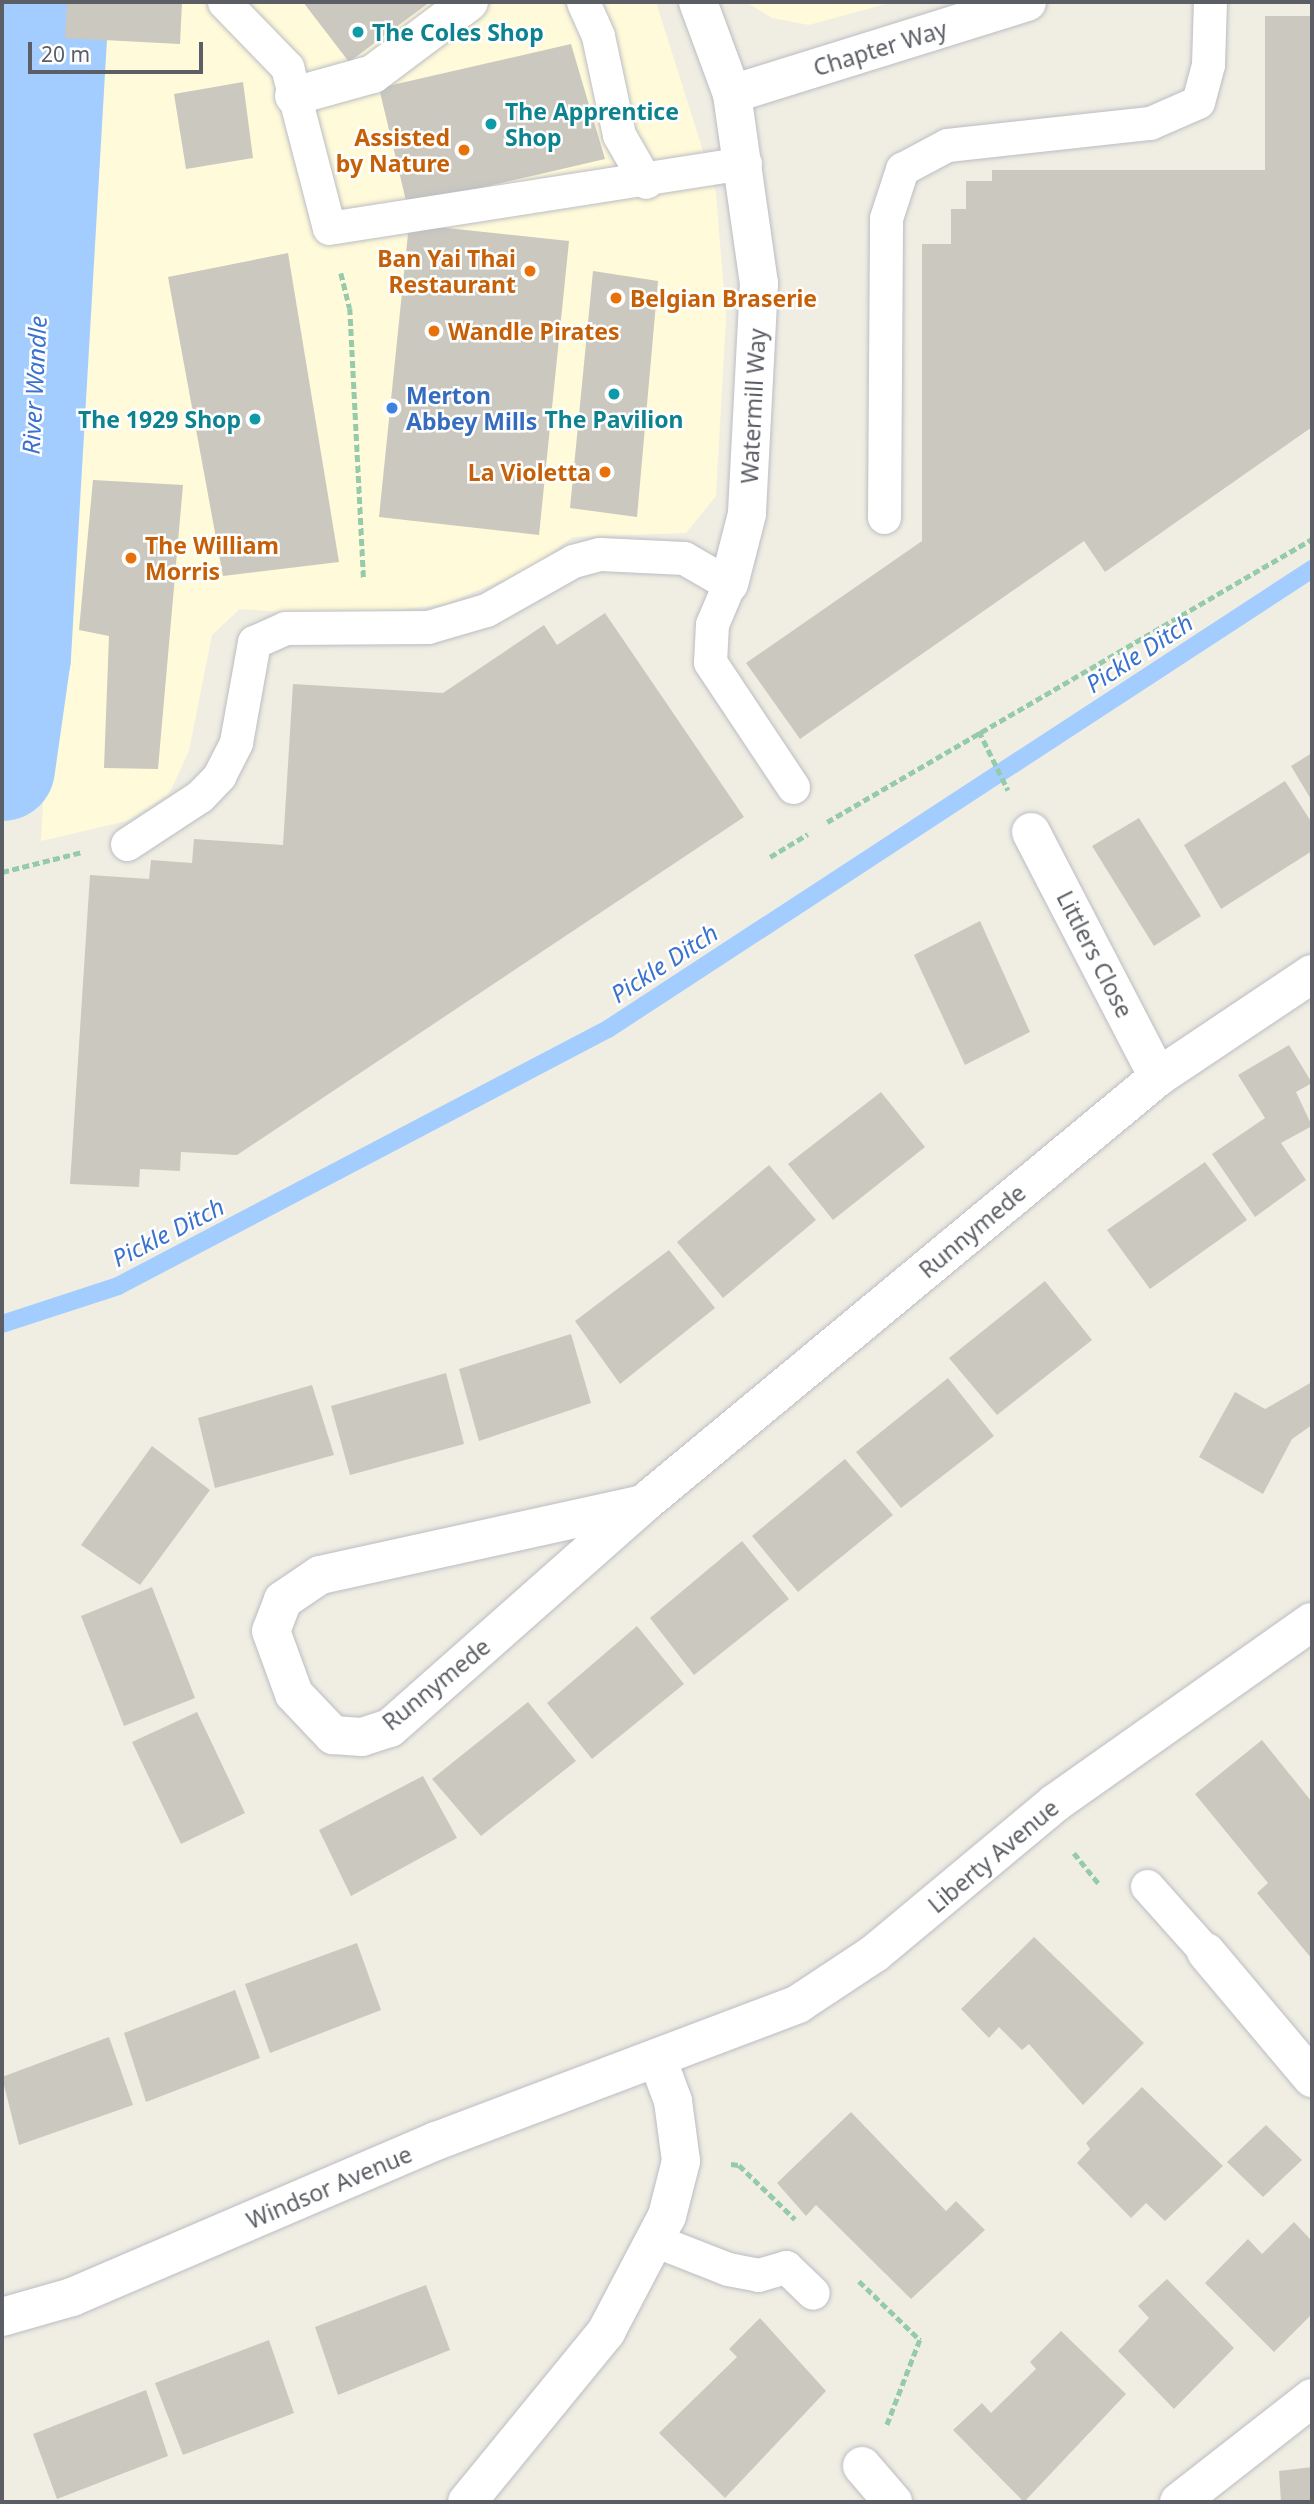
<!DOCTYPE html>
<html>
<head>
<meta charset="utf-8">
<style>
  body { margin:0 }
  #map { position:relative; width:1314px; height:2504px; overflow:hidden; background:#f0eee3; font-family:"Noto Sans",sans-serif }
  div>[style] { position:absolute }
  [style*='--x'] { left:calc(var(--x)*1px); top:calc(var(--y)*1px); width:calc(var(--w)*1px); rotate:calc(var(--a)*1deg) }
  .commercial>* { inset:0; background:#fffad9 }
  .stream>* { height:18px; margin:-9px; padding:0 9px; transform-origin:9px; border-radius:9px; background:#a4cdff }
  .river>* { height:105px; margin:-52.5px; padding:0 52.5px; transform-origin:52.5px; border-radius:52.5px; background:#a4cdff }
  .building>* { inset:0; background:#cbc8c0 }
  .path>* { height:4.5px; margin-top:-2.25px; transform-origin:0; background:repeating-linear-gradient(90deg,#95cbab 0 7px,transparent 0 10.5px) }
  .roads { filter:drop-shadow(0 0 2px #bbbdc3) drop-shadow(0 0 2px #bbbdc3) }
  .service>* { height:33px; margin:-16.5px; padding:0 16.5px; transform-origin:16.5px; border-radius:16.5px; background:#fff }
  .pedestrian>* { height:38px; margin:-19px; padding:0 19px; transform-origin:19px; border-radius:19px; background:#fff }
  .minor>* { height:38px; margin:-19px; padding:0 19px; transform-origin:19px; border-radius:19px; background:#fff }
  .tertiary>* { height:38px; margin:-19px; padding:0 19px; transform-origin:19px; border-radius:19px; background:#fff }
  .dots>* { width:19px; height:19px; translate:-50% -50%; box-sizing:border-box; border:4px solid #fff; border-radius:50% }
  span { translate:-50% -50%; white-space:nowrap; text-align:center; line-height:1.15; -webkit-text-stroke:5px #fff; paint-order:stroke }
  .culture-label { font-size:23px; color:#0d838f; font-weight:700 }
  .left { translate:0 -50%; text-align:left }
  .right { translate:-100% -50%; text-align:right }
  .street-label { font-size:23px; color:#5b5f65 }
  .food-label { font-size:23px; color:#c56008; font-weight:700 }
  .shop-label { font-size:23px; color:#366cbe; font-weight:700 }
  .water-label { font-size:24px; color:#3b72ce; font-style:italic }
  .frame { position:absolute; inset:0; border:4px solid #5b5f65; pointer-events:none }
  .scale { position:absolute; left:28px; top:42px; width:175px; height:32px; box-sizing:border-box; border:4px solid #5b5f65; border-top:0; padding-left:9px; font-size:21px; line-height:24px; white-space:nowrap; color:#5b5f65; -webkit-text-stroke:5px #fff; paint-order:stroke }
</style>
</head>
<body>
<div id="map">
  <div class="commercial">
    <div style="clip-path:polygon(83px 2px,656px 2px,716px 192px,726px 319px,716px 496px,686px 533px,573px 537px,529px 569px,445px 604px,345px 616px,240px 609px,212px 635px,189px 751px,169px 794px,127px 821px,41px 841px)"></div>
    <div style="clip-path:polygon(746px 2px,893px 2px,809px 25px,772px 18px)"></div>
  </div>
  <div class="stream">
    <div style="--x:2;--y:1324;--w:122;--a:-18.1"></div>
    <div style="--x:118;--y:1286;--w:553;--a:-27.68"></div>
    <div style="--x:608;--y:1029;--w:841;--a:-33.16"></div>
  </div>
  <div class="river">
    <div style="--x:2;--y:768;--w:113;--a:-81.9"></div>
    <div style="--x:18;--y:656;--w:655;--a:-86.67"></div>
  </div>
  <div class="building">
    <div style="clip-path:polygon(103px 2px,182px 2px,180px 44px,65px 38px,67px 3px)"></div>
    <div style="clip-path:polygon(303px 2px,430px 2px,349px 62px)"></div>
    <div style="clip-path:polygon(1265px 16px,1312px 16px,1312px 427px,1105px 572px,1084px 541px,800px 739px,746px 663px,922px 541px,922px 244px,951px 244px,951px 209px,966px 209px,966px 181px,992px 181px,992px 170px,1265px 170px)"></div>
    <div style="clip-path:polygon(571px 44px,605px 159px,407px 205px,379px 88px)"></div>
    <div style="clip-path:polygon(243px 82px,253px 158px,186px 169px,174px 94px)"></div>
    <div style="clip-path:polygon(409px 224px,569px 241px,539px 535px,379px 517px)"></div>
    <div style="clip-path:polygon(288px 253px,339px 562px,223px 576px,168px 277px)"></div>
    <div style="clip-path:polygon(593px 271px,658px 281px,637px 517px,570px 508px)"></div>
    <div style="clip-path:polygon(93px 480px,183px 485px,158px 769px,104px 768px,109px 636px,79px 630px)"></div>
    <div style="clip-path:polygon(605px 613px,744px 817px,237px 1155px,181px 1152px,180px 1171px,140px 1169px,139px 1187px,70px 1184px,90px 875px,149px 879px,151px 860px,192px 863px,194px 839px,283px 845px,293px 684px,443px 693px,544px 625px,557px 645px)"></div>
    <div style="clip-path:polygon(1312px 753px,1312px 801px,1291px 766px)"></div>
    <div style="clip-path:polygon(1285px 781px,1312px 823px,1312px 851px,1221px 909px,1184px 845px)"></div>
    <div style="clip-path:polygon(1139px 818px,1201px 916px,1154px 946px,1092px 846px)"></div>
    <div style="clip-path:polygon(980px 921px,1030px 1032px,965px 1065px,914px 955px)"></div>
    <div style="clip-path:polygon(1289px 1045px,1312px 1083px,1296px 1092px,1312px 1126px,1281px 1143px,1306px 1180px,1255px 1217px,1212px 1154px,1265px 1118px,1238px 1075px)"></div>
    <div style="clip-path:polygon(881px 1092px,925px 1147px,833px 1220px,788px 1164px)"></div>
    <div style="clip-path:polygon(1205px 1162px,1247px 1220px,1150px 1289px,1107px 1230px)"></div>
    <div style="clip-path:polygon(769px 1165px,816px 1220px,723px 1298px,677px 1242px)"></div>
    <div style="clip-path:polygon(669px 1250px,715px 1308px,620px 1384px,575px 1321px)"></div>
    <div style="clip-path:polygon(1045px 1281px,1092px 1340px,997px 1415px,949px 1358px)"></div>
    <div style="clip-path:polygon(571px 1334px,591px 1403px,479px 1441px,459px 1369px)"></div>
    <div style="clip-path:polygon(446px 1373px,464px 1444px,350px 1475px,331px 1406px)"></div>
    <div style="clip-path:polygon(948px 1378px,994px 1436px,901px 1508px,856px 1452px)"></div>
    <div style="clip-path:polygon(1312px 1382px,1312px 1425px,1292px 1439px,1263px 1494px,1199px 1457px,1235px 1392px,1265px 1409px)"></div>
    <div style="clip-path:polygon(312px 1385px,334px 1455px,215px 1488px,198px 1418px)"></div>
    <div style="clip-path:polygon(152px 1446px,210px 1490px,140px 1585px,81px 1545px)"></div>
    <div style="clip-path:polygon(845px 1459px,893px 1515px,798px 1592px,752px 1536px)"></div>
    <div style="clip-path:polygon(742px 1541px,789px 1599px,694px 1675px,650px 1618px)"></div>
    <div style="clip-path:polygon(152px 1587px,195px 1698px,124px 1726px,81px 1616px)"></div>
    <div style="clip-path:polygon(637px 1626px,684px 1684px,592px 1759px,547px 1703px)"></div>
    <div style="clip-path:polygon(528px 1702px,576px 1761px,481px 1836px,432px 1779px)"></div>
    <div style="clip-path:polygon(197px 1712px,245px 1813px,181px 1844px,132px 1742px)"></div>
    <div style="clip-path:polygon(1262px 1740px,1312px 1802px,1312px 1959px,1257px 1893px,1268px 1883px,1195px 1794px)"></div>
    <div style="clip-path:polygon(423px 1776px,457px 1838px,351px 1896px,319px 1830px)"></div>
    <div style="clip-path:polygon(1034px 1937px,1144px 2043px,1083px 2105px,1029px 2044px,1022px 2050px,999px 2027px,989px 2038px,961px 2009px)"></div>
    <div style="clip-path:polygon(357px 1943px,381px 2010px,270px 2053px,245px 1984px)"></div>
    <div style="clip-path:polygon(235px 1990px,260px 2058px,146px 2102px,124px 2033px)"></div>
    <div style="clip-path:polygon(109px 2037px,133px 2105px,19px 2145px,2px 2077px)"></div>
    <div style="clip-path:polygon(1142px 2087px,1223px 2166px,1165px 2221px,1146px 2203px,1131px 2218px,1077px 2163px,1090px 2149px,1086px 2143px)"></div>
    <div style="clip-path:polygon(851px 2112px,946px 2211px,956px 2201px,985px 2230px,911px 2299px,816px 2205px,806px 2216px,777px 2183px)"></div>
    <div style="clip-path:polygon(1266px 2125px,1302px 2160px,1263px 2197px,1227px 2162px)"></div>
    <div style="clip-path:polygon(1294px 2222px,1312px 2241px,1312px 2314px,1274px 2352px,1205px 2283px,1248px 2239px,1262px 2254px)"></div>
    <div style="clip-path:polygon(1167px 2279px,1234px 2348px,1174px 2409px,1118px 2351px,1149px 2318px,1138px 2306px)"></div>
    <div style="clip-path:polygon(426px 2285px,450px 2350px,338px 2395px,315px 2327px)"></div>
    <div style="clip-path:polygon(760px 2318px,826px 2391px,725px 2498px,659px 2433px,737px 2357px,729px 2349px)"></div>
    <div style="clip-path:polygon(1061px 2331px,1126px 2394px,1024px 2502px,953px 2430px,982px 2403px,991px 2413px,1036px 2369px,1030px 2362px)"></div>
    <div style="clip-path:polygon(269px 2340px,294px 2413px,183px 2455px,155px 2383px)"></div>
    <div style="clip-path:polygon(146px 2390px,168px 2456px,57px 2499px,33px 2434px)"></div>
    <div style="clip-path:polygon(1312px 2467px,1312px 2502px,1281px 2502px,1279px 2471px)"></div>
  </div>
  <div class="path">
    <div style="--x:341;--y:273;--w:36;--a:76"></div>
    <div style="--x:350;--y:308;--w:273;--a:87.1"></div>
    <div style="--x:979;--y:731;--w:66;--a:63.8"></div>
    <div style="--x:827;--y:822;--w:562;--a:-30.26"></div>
    <div style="--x:770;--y:857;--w:44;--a:-31.2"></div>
    <div style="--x:2;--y:872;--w:82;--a:-14"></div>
    <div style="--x:1074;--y:1853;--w:40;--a:51"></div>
    <div style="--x:731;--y:2164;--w:8;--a:7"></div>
    <div style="--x:739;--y:2165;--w:78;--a:44"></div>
    <div style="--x:859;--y:2281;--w:85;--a:44"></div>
    <div style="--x:920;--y:2340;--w:91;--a:111.2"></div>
  </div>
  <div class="roads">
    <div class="service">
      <div style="--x:224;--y:2;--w:91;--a:45.9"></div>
      <div style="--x:287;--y:67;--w:166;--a:75.4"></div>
      <div style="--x:329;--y:228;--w:421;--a:-8.9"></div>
      <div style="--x:583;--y:2;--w:37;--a:66"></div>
      <div style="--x:598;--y:36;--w:101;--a:78"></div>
      <div style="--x:619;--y:135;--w:54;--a:60.1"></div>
      <div style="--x:884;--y:517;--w:299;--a:-89.6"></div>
      <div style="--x:886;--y:218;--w:52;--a:-71.9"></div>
      <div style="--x:902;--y:169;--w:51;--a:-28.1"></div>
      <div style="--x:947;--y:145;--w:204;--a:-6.2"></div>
      <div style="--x:1150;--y:123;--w:52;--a:-23.6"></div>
      <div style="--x:1198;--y:102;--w:39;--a:-75"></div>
      <div style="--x:1208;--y:64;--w:62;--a:-88.2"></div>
      <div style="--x:127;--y:844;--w:87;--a:-33.3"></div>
      <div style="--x:200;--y:796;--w:28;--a:-46"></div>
      <div style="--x:219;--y:776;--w:38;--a:-63"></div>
      <div style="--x:236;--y:742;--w:102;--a:-79.8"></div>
      <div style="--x:254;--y:642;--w:34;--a:-24"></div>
      <div style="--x:285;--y:628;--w:143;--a:-0.4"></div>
      <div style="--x:428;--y:627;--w:60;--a:-16.3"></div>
      <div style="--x:486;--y:610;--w:100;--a:-29.4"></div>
      <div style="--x:573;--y:561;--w:28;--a:-15"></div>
      <div style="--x:600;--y:554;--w:84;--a:2.7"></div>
      <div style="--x:684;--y:558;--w:52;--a:30"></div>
      <div style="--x:729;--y:584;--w:43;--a:113"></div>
      <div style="--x:712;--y:624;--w:38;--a:93"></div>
      <div style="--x:710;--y:662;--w:150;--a:56.4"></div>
      <div style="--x:1147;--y:1886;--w:89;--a:48.2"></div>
      <div style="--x:654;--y:2240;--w:79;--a:21.4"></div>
      <div style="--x:728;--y:2269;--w:31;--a:11"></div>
      <div style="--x:758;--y:2275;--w:29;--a:-16"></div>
      <div style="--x:786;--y:2267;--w:37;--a:44"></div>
    </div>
    <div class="pedestrian">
      <div style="--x:294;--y:96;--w:82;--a:-15.6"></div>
      <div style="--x:373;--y:74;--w:120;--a:-36.9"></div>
    </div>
    <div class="minor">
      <div style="--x:698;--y:2;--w:98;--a:69.7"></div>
      <div style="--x:732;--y:94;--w:191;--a:81.9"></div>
      <div style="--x:759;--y:283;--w:231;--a:93"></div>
      <div style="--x:747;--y:514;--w:72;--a:104.4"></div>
      <div style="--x:732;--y:94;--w:309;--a:-17.3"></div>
      <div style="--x:1031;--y:832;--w:276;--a:62.6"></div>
      <div style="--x:643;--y:1504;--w:331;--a:167.6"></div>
      <div style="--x:320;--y:1575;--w:45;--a:146"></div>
      <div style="--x:283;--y:1600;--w:33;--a:111"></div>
      <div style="--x:271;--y:1631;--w:67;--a:69.9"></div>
      <div style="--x:294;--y:1694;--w:57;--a:46.4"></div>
      <div style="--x:333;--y:1735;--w:29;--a:4"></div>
      <div style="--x:362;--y:1737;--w:29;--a:-18"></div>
      <div style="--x:390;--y:1728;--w:338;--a:-41.5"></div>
      <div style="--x:643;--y:1504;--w:669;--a:-39.66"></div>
      <div style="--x:1158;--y:1077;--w:185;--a:-33.8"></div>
      <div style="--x:1206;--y:1952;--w:165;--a:49.9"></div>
      <div style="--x:862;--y:2466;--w:48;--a:49.3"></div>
      <div style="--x:467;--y:2502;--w:220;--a:-50.7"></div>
      <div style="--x:606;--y:2332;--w:131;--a:-62.3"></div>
      <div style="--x:667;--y:2216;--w:57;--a:-75.7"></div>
      <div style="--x:681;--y:2161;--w:61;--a:-97.6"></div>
      <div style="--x:673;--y:2101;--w:46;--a:-110.4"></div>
      <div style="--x:1179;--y:2502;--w:169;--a:-38"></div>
    </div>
    <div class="tertiary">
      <div style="--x:2;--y:2317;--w:73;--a:-15.9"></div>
      <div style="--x:72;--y:2297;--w:396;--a:-23.2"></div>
      <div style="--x:436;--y:2141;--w:387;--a:-20.7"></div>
      <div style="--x:798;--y:2004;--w:92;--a:-33.5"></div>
      <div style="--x:875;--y:1953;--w:234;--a:-39.8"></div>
      <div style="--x:1055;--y:1803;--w:314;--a:-35.2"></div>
    </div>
  </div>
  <div class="dots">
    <div style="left:358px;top:32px;background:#0f9aa8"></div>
    <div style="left:491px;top:124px;background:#0f9aa8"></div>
    <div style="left:464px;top:150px;background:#e8710a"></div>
    <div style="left:530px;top:271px;background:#e8710a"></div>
    <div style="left:616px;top:298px;background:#e8710a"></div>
    <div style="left:434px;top:331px;background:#e8710a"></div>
    <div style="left:614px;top:394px;background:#0f9aa8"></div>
    <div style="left:392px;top:408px;background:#3f7fe0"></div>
    <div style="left:255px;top:419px;background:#0f9aa8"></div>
    <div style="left:605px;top:472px;background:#e8710a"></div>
    <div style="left:131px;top:558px;background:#e8710a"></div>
  </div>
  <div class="culture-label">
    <span class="left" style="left:372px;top:32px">The Coles Shop</span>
    <span class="left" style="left:505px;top:124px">The Apprentice<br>Shop</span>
    <span class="right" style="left:241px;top:419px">The 1929 Shop</span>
    <span style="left:614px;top:419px">The Pavilion</span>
  </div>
  <div class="street-label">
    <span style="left:880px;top:48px;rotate:-17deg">Chapter Way</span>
    <span style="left:753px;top:406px;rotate:-87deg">Watermill Way</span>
    <span style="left:1095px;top:954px;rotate:63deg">Littlers Close</span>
    <span style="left:972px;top:1231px;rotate:-40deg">Runnymede</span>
    <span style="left:436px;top:1684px;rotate:-39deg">Runnymede</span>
    <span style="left:993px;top:1856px;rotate:-40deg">Liberty Avenue</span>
    <span style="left:329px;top:2187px;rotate:-23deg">Windsor Avenue</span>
  </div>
  <div class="food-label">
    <span class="right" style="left:450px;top:150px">Assisted<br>by Nature</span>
    <span class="right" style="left:516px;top:271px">Ban Yai Thai<br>Restaurant</span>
    <span class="left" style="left:630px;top:298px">Belgian Braserie</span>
    <span class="left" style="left:448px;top:331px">Wandle Pirates</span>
    <span class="right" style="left:591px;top:472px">La Violetta</span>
    <span class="left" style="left:145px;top:558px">The William<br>Morris</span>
  </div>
  <div class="shop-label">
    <span class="left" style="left:406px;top:408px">Merton<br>Abbey Mills</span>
  </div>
  <div class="water-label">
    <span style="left:34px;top:385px;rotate:-87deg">River Wandle</span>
    <span style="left:1139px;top:653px;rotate:-33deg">Pickle Ditch</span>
    <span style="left:664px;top:963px;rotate:-33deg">Pickle Ditch</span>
    <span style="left:168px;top:1232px;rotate:-27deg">Pickle Ditch</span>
  </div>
  <div class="frame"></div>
  <div class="scale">20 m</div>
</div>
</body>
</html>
